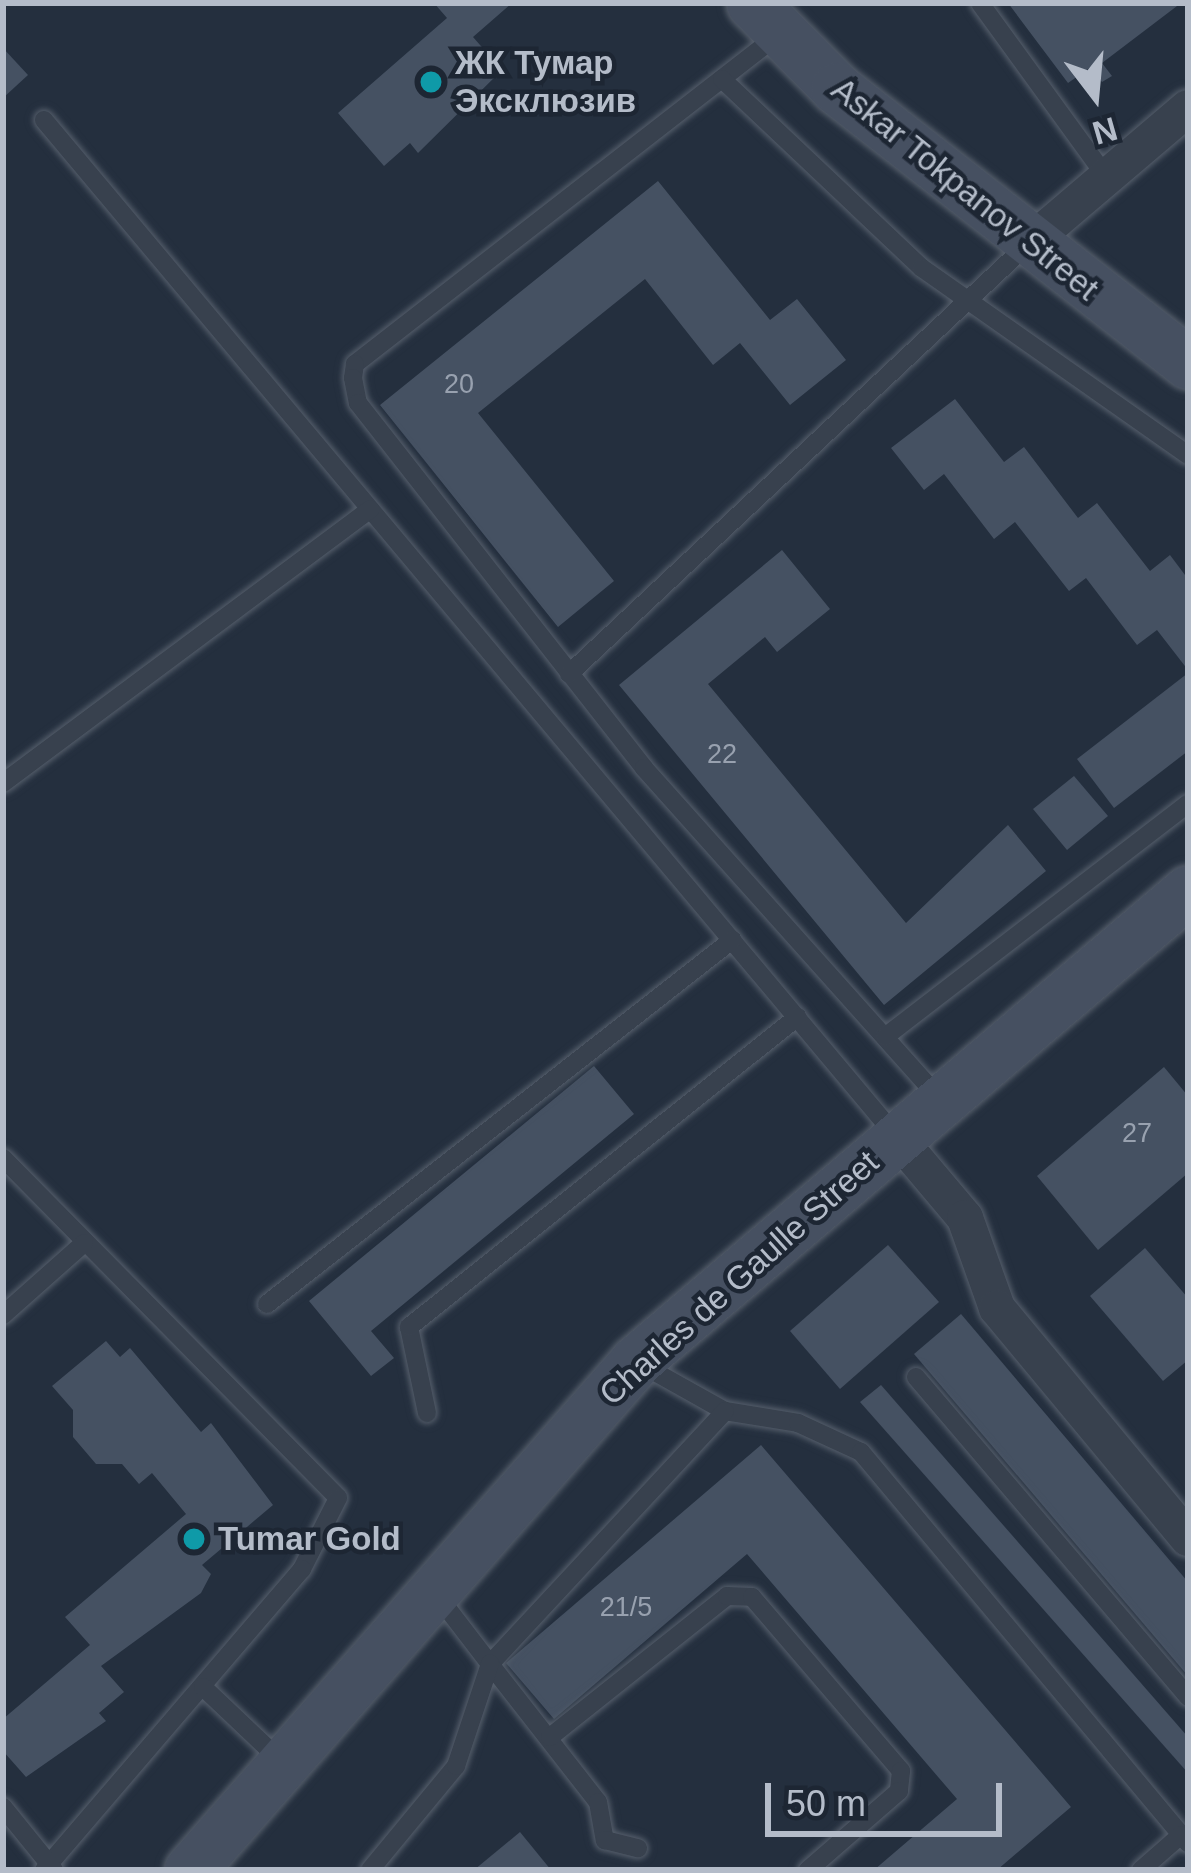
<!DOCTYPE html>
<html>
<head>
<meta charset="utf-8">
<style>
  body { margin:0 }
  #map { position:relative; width:1191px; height:1873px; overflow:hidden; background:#242f3e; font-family:Arial,sans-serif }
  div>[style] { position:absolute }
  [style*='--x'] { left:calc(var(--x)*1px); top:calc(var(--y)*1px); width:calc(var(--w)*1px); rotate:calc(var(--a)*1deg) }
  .building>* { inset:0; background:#455162 }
  .roads { filter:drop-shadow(0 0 3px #565f6c) drop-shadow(0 0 3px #565f6c) }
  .lane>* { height:18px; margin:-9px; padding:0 9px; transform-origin:9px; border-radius:9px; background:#38414e }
  .street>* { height:36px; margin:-18px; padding:0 18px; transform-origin:18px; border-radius:18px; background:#38414e }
  .secondary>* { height:51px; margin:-25.5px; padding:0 25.5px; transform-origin:25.5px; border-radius:25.5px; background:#465061 }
  .dots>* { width:33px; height:33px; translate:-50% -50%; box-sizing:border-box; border:6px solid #1d2633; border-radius:50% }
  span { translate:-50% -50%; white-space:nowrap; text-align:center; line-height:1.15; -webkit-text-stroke:9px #1d2633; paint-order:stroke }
  .number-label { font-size:27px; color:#98a1af }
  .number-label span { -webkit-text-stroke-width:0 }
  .poi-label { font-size:33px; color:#b4bcc9; font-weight:700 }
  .left { translate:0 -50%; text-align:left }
  .street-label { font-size:33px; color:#b4bcc9 }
  .frame { position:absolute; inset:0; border:6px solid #b4bcc9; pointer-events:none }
  .north { position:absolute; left:1035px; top:36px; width:120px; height:120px; -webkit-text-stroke:9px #1d2633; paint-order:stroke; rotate:164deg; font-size:33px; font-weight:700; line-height:48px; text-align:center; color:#b4bcc9 }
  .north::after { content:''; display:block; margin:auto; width:42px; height:54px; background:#b4bcc9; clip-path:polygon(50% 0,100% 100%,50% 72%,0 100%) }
  .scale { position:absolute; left:765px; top:1783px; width:237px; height:54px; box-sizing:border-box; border:6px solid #b4bcc9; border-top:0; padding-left:15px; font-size:36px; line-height:42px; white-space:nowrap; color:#b4bcc9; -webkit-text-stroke:9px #1d2633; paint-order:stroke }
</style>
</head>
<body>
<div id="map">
  <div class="building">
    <div style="clip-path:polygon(434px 3px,512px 3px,473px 37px,502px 70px,418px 153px,410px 143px,384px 166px,338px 113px,447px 18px)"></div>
    <div style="clip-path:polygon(1008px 3px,1181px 3px,1102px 63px,1112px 76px,1102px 82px,1091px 67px,1068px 83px)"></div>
    <div style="clip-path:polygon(3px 48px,28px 75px,3px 98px)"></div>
    <div style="clip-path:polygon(658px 181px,770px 320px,797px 299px,846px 360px,790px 405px,740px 343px,713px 365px,645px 279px,478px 413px,614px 581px,558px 627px,380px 405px)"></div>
    <div style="clip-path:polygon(955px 399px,1004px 462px,1024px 447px,1078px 518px,1097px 503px,1150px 571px,1170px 555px,1188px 579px,1188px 670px,1157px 630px,1137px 645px,1086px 578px,1069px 591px,1015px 522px,994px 539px,944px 474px,924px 490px,891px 448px)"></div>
    <div style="clip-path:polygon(782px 550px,830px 609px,777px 652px,765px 637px,708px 684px,906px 923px,1008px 825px,1046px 871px,884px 1005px,619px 685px)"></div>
    <div style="clip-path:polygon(1188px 673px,1188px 751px,1114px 808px,1077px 759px)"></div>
    <div style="clip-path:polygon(1074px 776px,1108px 816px,1067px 850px,1033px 809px)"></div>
    <div style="clip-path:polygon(594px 1066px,634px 1114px,371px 1331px,394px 1358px,371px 1376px,309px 1301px)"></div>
    <div style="clip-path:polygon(1164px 1067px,1188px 1096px,1188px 1173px,1098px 1250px,1037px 1176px)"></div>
    <div style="clip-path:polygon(888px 1245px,939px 1302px,840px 1389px,790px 1331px)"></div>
    <div style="clip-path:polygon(1145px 1248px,1188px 1298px,1188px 1360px,1163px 1381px,1090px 1296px)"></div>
    <div style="clip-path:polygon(961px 1314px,1188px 1582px,1188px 1676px,914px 1354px)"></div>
    <div style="clip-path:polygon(106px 1341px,120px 1357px,130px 1348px,201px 1432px,211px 1423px,273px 1505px,202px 1565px,211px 1574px,201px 1593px,101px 1666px,124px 1692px,99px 1713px,106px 1721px,26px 1777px,3px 1751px,3px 1719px,90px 1645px,65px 1617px,186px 1514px,152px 1473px,139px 1484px,122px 1464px,96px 1464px,73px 1437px,73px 1410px,52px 1386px)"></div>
    <div style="clip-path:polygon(881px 1385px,1188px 1737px,1188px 1773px,860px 1402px)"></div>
    <div style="clip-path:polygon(761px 1445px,1071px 1807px,997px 1870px,874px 1870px,957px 1799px,747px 1554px,554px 1719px,506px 1663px)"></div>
    <div style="clip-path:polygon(520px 1832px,551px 1870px,474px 1870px)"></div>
  </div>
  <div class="roads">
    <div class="lane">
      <div style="--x:980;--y:3;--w:213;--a:54"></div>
      <div style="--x:778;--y:35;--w:536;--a:142.13"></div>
      <div style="--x:355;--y:364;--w:14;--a:98"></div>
      <div style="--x:353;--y:378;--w:25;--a:79"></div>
      <div style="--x:358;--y:403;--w:464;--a:51.9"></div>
      <div style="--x:644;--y:768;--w:444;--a:48.2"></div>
      <div style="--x:722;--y:79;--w:275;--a:43.4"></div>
      <div style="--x:922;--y:268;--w:325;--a:35.1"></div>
      <div style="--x:44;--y:120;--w:1326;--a:50.02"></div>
      <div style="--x:569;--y:674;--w:628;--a:-43.13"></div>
      <div style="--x:3;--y:783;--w:458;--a:-36.7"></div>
      <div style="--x:885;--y:1037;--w:382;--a:-37.6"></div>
      <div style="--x:3;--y:1158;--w:477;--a:45.4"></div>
      <div style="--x:338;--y:1498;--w:80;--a:116.9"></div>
      <div style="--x:302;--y:1569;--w:396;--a:130.6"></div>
      <div style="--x:267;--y:1304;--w:591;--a:-38.05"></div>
      <div style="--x:3;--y:1315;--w:108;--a:-41.6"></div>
      <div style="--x:639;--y:1363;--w:98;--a:29.2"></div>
      <div style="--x:725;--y:1411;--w:74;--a:9.3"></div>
      <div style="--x:798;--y:1423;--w:69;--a:24.7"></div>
      <div style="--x:861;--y:1452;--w:510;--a:50.09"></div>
      <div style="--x:916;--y:1377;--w:420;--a:49.6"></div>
      <div style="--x:427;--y:1413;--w:88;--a:-101.8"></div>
      <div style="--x:409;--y:1327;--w:497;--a:-38.6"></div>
      <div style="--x:437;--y:1595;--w:87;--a:52.5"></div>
      <div style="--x:490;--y:1664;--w:345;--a:-47.1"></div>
      <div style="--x:490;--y:1664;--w:175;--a:52"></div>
      <div style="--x:598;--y:1802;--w:39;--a:80"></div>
      <div style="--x:605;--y:1840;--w:34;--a:14"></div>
      <div style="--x:203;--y:1687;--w:109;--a:43.5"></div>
      <div style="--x:550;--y:1737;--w:226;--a:-38.5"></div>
      <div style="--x:727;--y:1596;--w:25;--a:2"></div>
      <div style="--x:752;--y:1597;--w:229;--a:49.4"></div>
      <div style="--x:901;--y:1771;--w:20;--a:96"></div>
      <div style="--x:899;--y:1791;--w:121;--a:139"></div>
      <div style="--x:3;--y:1807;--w:81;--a:51"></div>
      <div style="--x:370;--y:1870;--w:135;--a:-50.4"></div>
      <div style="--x:456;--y:1766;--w:108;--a:-71.6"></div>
      <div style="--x:1141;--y:1870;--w:53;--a:-41.2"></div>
    </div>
    <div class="street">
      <div style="--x:1027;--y:245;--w:211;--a:-40.4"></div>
      <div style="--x:896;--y:1136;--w:107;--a:49.9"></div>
      <div style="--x:965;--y:1218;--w:96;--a:70.4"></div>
      <div style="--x:997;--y:1308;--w:299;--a:50.3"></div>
    </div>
    <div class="secondary">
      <div style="--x:752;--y:3;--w:120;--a:45.3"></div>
      <div style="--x:836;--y:88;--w:447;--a:38"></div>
      <div style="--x:190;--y:1870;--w:677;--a:-48.77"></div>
      <div style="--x:636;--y:1361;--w:725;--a:-40.41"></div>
    </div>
  </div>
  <div class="dots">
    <div style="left:431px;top:82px;background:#0f9aa8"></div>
    <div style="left:194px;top:1539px;background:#0f9aa8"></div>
  </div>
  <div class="number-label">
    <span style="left:459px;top:385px">20</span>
    <span style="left:722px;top:755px">22</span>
    <span style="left:1137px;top:1134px">27</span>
    <span style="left:626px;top:1608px">21/5</span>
  </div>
  <div class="poi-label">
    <span class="left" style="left:455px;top:82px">ЖК Тумар<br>Эксклюзив</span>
    <span class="left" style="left:218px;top:1539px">Tumar Gold</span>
  </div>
  <div class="street-label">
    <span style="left:965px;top:189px;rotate:39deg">Askar Tokpanov Street</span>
    <span style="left:739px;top:1278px;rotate:-42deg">Charles de Gaulle Street</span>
  </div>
  <div class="frame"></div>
  <div class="north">N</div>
  <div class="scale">50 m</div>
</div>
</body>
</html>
